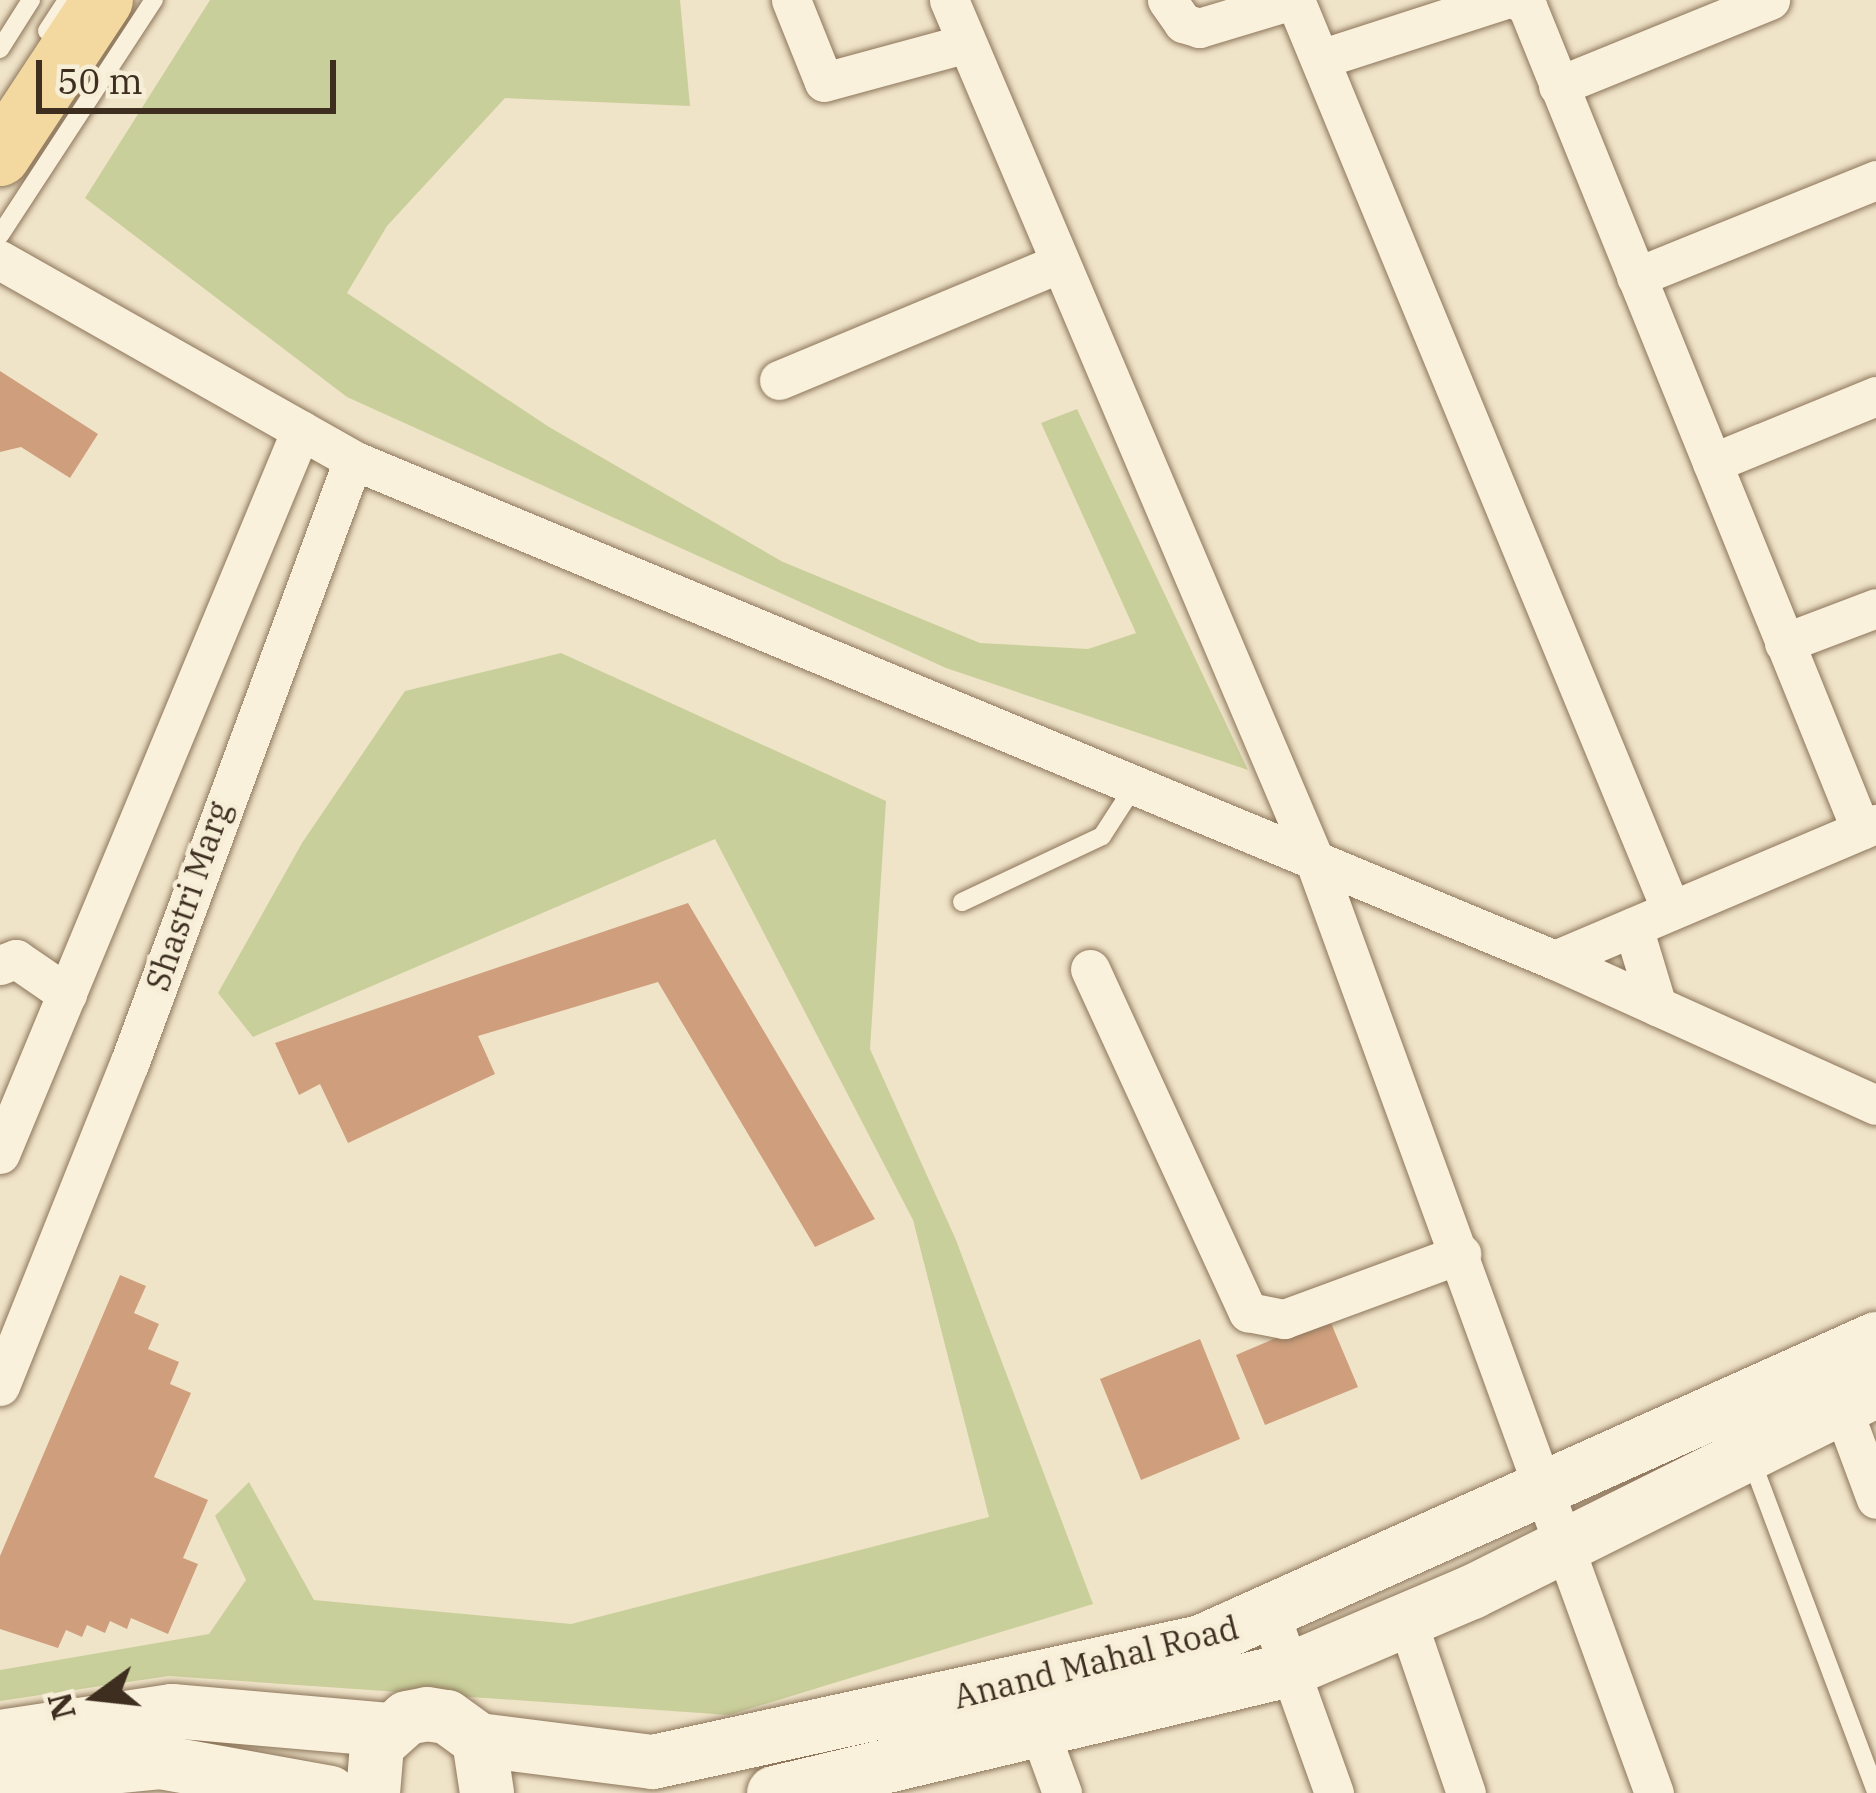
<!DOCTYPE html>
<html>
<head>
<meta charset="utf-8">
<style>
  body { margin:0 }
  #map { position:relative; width:1876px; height:1793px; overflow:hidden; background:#f0e4c8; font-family:"IBM Plex Serif",serif }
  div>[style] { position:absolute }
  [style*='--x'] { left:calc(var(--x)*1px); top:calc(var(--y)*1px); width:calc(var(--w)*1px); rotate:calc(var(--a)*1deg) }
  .green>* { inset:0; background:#c9cf9b }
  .building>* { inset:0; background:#cf9f7d }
  .roads { filter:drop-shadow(0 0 3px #8d765c) drop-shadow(0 0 3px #8d765c) }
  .lane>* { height:18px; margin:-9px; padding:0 9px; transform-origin:9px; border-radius:9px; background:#faf1dc }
  .street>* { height:39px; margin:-19.5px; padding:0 19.5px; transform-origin:19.5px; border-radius:19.5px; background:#faf1dc }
  .secondary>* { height:54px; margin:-27px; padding:0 27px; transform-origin:27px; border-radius:27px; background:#faf1dc }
  .primary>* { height:60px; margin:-30px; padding:0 30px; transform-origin:30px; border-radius:30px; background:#f3d9a0 }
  span { translate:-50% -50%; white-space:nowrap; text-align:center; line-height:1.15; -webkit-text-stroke:9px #f7eed8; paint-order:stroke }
  .street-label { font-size:33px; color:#3d2e20 }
  .north { position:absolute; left:36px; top:1637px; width:120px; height:120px; -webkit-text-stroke:9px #f7eed8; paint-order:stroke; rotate:255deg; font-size:33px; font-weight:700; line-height:48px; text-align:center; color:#3d2e20 }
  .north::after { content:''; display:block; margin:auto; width:42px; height:54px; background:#3d2e20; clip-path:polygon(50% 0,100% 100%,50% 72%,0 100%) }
  .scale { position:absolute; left:36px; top:60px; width:300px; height:54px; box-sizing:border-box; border:6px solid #3d2e20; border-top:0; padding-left:15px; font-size:36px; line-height:42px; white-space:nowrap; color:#3d2e20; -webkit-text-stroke:9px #f7eed8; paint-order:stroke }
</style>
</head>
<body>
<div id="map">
  <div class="green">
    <div style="clip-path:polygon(210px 0,680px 0,690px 106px,505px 98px,387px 226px,347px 293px,549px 427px,783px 562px,980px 643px,1088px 649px,1136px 633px,1041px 423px,1077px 409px,1248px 770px,946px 668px,347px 397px,85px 198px)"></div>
    <div style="clip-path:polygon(561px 653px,886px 801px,870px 1049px,956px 1240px,1093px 1604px,729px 1715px,169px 1676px,0 1701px,0 1670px,209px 1634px,246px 1580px,215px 1516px,249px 1482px,314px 1600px,571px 1624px,989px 1517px,913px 1220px,715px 839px,253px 1037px,218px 993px,302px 843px,405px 691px)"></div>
  </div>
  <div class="building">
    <div style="clip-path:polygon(0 371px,98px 434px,70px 478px,21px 447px,0 452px)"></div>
    <div style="clip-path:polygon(688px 903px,875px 1219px,815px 1247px,658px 982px,478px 1036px,495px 1074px,348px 1143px,320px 1084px,299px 1095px,275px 1043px)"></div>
    <div style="clip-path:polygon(120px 1275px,146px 1286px,134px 1313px,159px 1324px,148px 1349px,179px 1362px,170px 1384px,191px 1393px,154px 1477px,208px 1500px,183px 1558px,198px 1564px,168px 1634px,131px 1618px,127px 1629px,110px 1621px,105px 1633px,87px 1625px,82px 1637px,66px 1630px,58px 1648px,0 1629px,0 1556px)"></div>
    <div style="clip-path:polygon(1328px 1316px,1358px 1387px,1265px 1425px,1236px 1355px)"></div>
    <div style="clip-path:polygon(1200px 1339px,1240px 1439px,1141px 1480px,1100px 1379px)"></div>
  </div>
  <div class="roads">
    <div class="lane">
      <div style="--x:47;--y:31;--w:37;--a:-57"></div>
      <div style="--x:0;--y:49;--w:58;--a:-57.7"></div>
      <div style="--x:0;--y:235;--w:281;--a:-56.8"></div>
      <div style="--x:962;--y:902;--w:155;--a:-25.2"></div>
      <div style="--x:1102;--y:836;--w:61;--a:-57.1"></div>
      <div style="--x:1751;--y:1459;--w:355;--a:69.4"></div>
    </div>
    <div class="street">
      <div style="--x:791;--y:0;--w:88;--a:68.1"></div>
      <div style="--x:824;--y:82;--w:145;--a:-15.2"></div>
      <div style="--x:949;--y:0;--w:933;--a:66.98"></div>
      <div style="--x:1314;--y:859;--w:994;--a:70"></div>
      <div style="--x:1167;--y:0;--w:28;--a:55"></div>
      <div style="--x:1183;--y:23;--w:17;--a:17"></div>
      <div style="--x:1199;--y:28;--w:97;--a:-16.8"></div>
      <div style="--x:1295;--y:0;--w:985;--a:67.55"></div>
      <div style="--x:1517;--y:0;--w:12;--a:31"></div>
      <div style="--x:1527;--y:6;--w:889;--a:67.94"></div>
      <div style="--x:1320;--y:59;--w:192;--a:-17.9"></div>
      <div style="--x:1558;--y:86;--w:229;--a:-22.1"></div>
      <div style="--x:0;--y:260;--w:406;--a:29.5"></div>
      <div style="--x:353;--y:460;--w:1302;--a:22.59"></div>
      <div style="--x:1555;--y:960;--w:352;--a:24.3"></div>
      <div style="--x:1636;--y:277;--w:259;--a:-22"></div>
      <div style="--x:779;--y:380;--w:301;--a:-22.6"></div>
      <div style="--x:1712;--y:463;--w:177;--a:-22.2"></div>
      <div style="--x:1784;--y:643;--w:98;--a:-20.8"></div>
      <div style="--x:1633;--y:927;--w:83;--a:73.1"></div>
      <div style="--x:1555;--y:960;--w:349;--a:-23"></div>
      <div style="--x:0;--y:965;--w:17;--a:-21"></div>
      <div style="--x:16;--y:959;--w:62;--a:34.5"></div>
      <div style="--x:1090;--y:969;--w:378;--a:65.3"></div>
      <div style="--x:1248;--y:1312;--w:37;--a:11"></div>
      <div style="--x:1284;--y:1319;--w:189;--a:-20.2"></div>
      <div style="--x:0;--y:1154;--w:784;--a:-67.43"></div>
      <div style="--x:0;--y:1386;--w:347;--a:-68.2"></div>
      <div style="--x:129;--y:1064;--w:644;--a:-69.65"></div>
      <div style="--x:1841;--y:1405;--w:100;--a:69.6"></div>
      <div style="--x:1271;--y:1617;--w:187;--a:70.3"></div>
      <div style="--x:1406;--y:1618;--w:185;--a:71.1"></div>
      <div style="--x:1039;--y:1730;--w:67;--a:69.9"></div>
    </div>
    <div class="secondary">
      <div style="--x:0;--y:1737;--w:174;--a:-8.6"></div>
      <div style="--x:172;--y:1711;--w:217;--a:5"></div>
      <div style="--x:479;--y:1740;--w:175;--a:7.2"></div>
      <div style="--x:653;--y:1762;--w:561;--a:-12.35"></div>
      <div style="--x:1201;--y:1642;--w:740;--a:-24.17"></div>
      <div style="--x:0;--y:1778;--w:161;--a:-5.7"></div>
      <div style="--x:160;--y:1762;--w:173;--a:10.3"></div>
      <div style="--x:373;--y:1793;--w:48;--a:-85.2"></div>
      <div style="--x:377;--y:1745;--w:40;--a:-42"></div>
      <div style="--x:407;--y:1718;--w:20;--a:-11"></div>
      <div style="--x:427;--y:1714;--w:20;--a:9"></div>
      <div style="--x:447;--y:1717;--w:39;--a:36"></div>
      <div style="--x:479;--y:1740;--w:54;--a:81.4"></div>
      <div style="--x:774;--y:1793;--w:529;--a:-13.43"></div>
      <div style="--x:1289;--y:1670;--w:199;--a:-23.1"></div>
      <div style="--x:1472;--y:1592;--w:451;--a:-26.5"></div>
    </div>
    <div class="primary">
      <div style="--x:0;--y:156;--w:187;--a:-56.6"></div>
    </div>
  </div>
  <div class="street-label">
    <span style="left:188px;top:896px;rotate:-71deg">Shastri Marg</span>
    <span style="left:1096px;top:1662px;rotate:-14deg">Anand Mahal Road</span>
  </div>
  <div class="north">N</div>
  <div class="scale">50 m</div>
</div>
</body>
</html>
